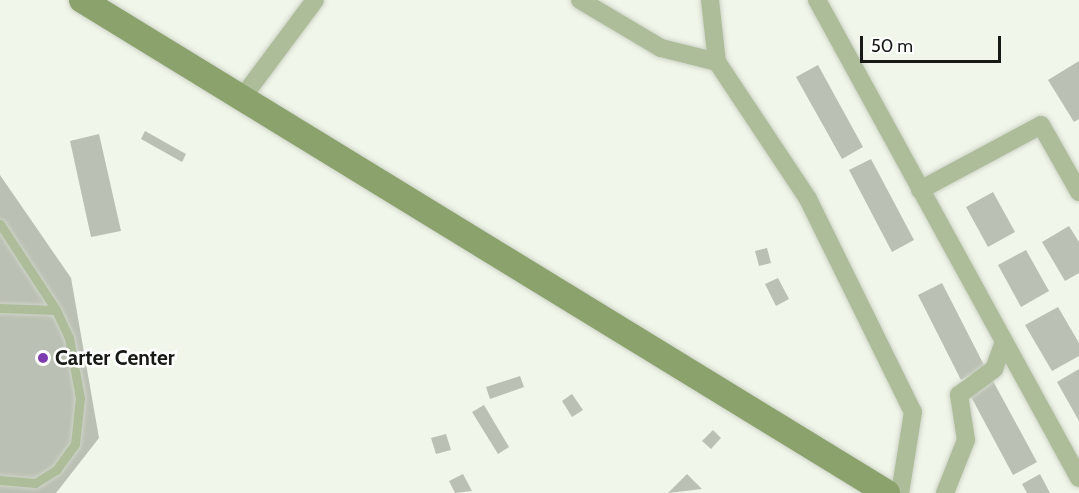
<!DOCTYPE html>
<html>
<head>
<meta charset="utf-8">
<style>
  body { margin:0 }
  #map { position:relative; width:1079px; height:493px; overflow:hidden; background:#f0f6e9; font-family:Cabin,sans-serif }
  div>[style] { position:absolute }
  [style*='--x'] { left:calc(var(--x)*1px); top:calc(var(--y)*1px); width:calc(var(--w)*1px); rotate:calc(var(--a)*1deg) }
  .building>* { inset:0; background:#bac0b3 }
  .roads { filter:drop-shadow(0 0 2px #cdd3c7) drop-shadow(0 0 2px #cdd3c7) }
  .lane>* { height:9px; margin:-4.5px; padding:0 4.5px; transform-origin:4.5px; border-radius:4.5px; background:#adbd9a }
  .street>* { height:18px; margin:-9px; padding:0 9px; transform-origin:9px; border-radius:9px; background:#adbd9a }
  .secondary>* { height:26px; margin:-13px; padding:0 13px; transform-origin:13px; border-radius:13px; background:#8ba26d }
  .dots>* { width:16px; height:16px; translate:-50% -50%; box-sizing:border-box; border:3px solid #fff; border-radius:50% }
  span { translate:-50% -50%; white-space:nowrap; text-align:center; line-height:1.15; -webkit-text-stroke:5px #fff; paint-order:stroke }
  .poi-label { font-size:21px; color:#171915; font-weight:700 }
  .left { translate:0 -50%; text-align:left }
  .scale { position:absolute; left:860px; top:36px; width:141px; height:27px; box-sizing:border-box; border:3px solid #171915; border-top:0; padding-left:8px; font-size:18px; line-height:21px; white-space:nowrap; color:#171915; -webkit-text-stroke:4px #fff; paint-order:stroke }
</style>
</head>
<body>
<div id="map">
  <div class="building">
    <div style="clip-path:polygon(1079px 61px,1079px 119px,1074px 122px,1048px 80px)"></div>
    <div style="clip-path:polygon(818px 65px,863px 147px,842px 159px,796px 77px)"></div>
    <div style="clip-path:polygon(145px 131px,186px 154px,182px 162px,141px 139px)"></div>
    <div style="clip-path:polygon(99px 134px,121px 231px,91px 237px,70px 141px)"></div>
    <div style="clip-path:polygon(871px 159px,914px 240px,892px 252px,849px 170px)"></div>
    <div style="clip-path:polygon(0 175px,71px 278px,99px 438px,56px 493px,0 493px)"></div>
    <div style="clip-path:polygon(993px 192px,1015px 232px,988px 247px,966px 207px)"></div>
    <div style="clip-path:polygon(1069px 226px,1079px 242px,1079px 273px,1065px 281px,1042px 242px)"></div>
    <div style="clip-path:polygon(767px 248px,771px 263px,759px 266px,755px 251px)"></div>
    <div style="clip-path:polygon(1026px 250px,1049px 291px,1021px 307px,998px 265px)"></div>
    <div style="clip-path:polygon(778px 278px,789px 299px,776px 306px,765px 284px)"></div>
    <div style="clip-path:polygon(942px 283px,985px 367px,961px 380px,918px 295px)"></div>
    <div style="clip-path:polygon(1058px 307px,1079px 343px,1079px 356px,1052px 371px,1025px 325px)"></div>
    <div style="clip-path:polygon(1079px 369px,1079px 421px,1057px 382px)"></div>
    <div style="clip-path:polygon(520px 376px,524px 387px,490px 399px,486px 387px)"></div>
    <div style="clip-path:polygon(993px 381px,1037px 462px,1013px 475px,969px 393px)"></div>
    <div style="clip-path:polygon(572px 394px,583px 410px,572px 417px,562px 401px)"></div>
    <div style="clip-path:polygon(484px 405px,509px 447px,498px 454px,472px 412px)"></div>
    <div style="clip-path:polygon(713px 430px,721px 438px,711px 449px,702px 441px)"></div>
    <div style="clip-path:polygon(446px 434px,451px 450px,436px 454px,431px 438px)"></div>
    <div style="clip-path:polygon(463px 474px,472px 491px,455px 493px,449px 481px)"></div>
    <div style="clip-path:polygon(687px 474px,702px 489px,668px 493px)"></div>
    <div style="clip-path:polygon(1040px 474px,1050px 493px,1027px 493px,1022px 484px)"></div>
  </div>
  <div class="roads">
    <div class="lane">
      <div style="--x:0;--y:224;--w:103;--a:56.9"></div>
      <div style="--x:56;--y:310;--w:31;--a:65"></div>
      <div style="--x:69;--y:338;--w:61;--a:79.6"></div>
      <div style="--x:80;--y:398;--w:46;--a:96.2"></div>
      <div style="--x:75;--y:444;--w:32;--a:126"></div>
      <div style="--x:56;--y:470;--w:25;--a:148"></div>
      <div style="--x:35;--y:483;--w:35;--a:-175"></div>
      <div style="--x:0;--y:308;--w:56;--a:2"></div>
    </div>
    <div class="street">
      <div style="--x:580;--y:0;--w:94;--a:30.7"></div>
      <div style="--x:661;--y:48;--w:58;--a:14"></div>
      <div style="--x:710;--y:0;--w:62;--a:83.6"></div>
      <div style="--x:717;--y:62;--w:164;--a:56.4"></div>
      <div style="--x:808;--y:199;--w:237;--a:63.8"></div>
      <div style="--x:913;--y:412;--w:82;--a:99.1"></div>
      <div style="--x:817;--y:0;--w:545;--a:61.27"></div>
      <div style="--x:242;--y:98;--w:122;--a:-53.3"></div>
      <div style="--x:920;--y:190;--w:137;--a:-28.2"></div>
      <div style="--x:1041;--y:125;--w:77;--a:60.4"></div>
      <div style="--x:945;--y:493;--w:57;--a:-68.4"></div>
      <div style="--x:966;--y:440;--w:46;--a:-98.8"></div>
      <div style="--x:959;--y:395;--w:44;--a:-36.6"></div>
      <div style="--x:994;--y:369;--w:29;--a:-70"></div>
    </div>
    <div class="secondary">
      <div style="--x:82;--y:0;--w:944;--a:31.48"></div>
    </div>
  </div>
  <div class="dots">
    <div style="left:43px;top:358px;background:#7d3baf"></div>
  </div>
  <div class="poi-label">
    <span class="left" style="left:55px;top:358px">Carter Center</span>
  </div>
  <div class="scale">50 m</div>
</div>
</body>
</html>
